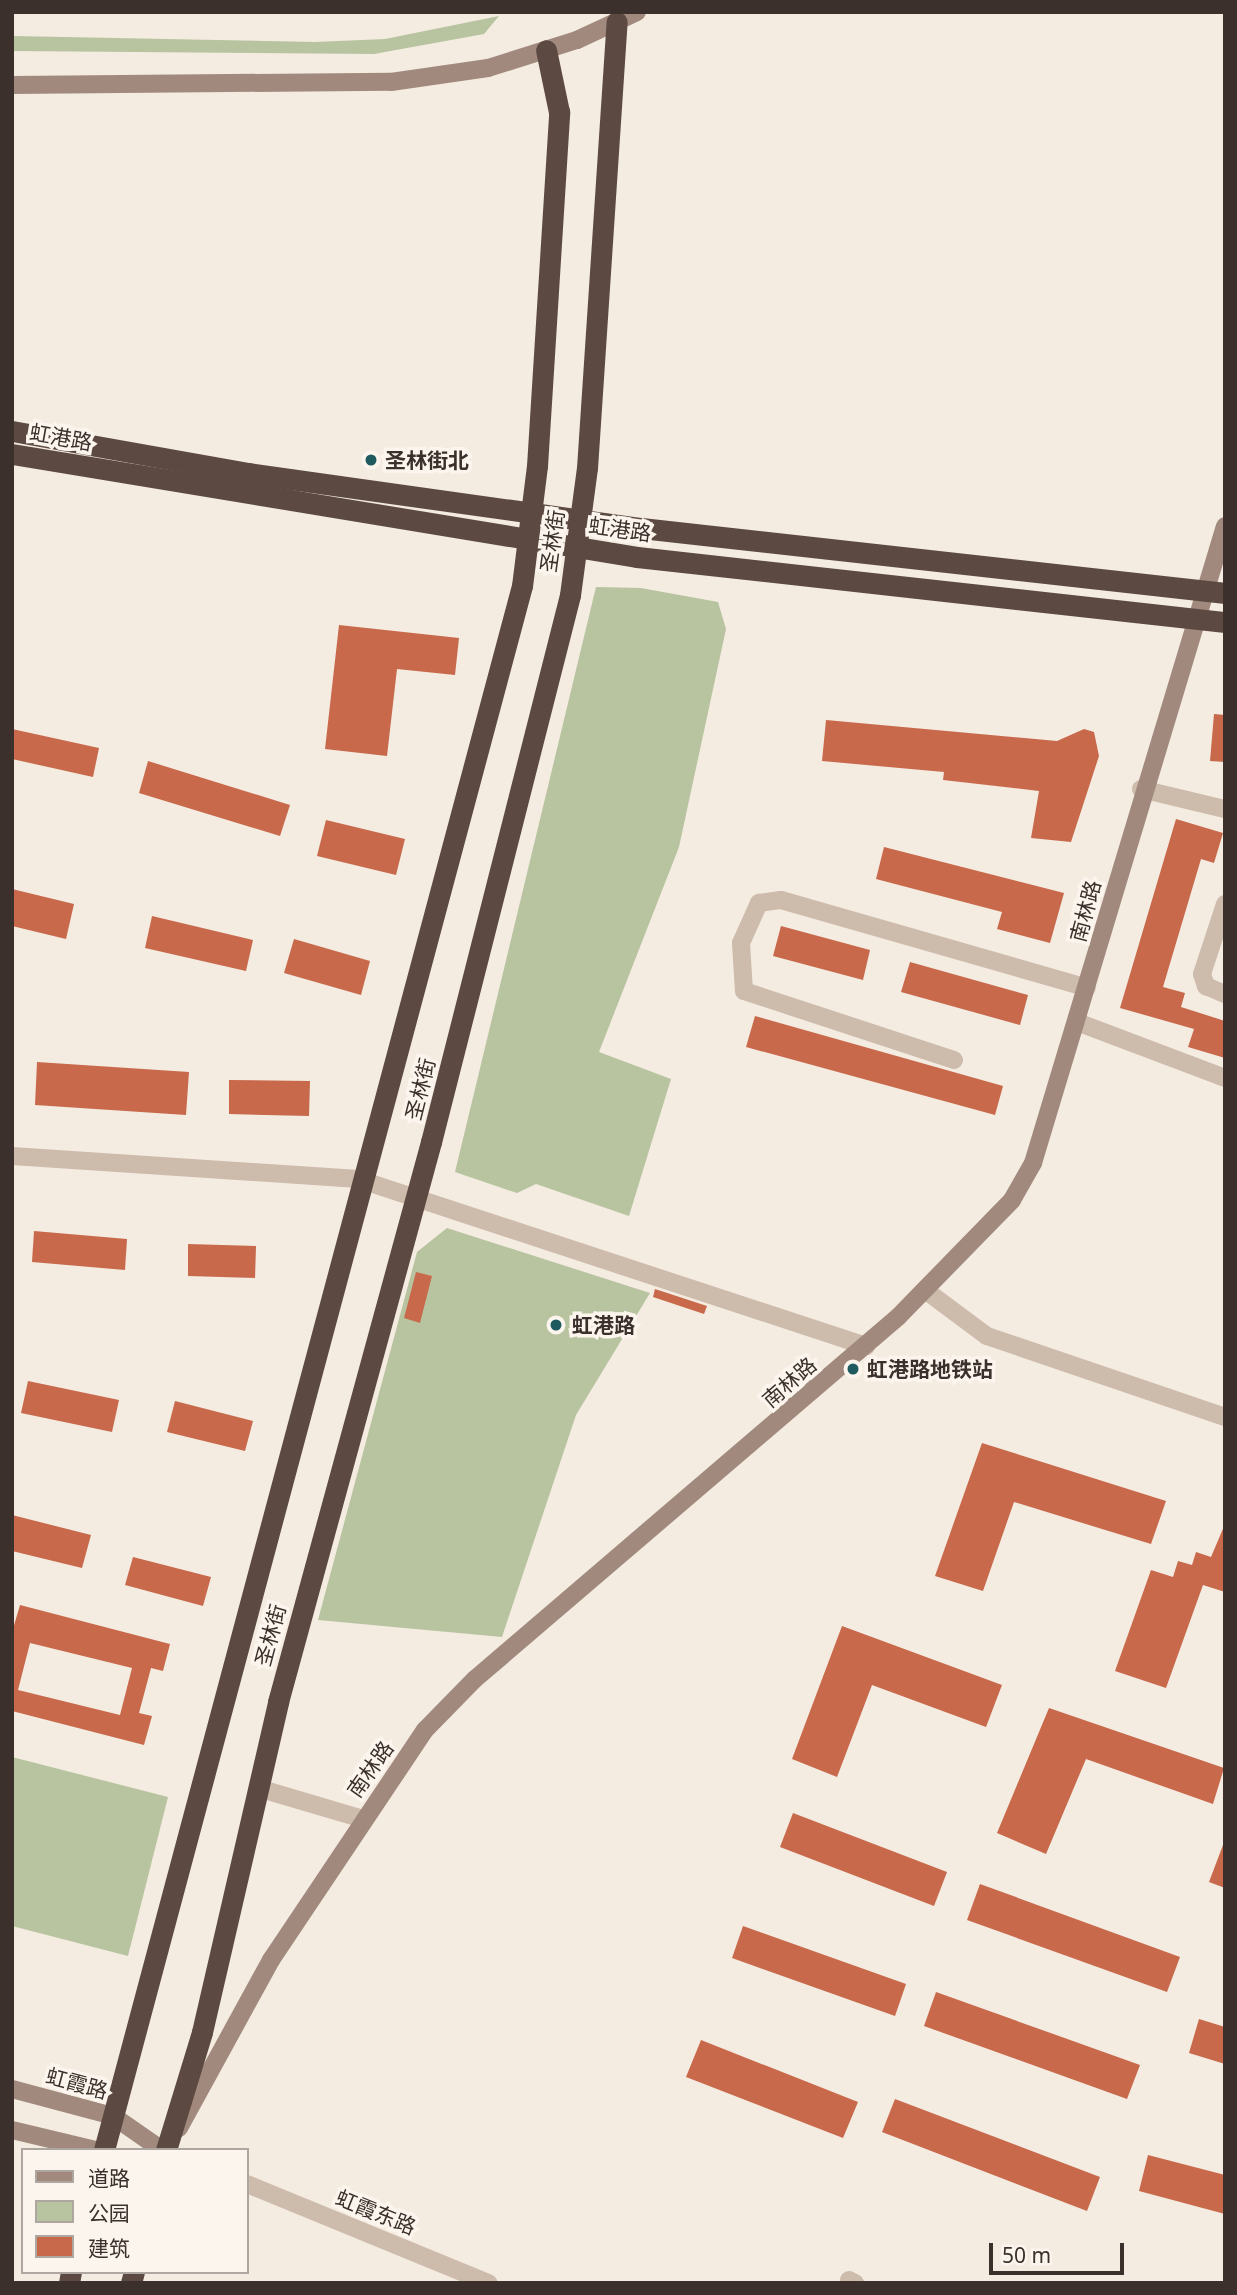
<!DOCTYPE html>
<html>
<head>
<meta charset="utf-8">
<style>
  body { margin:0 }
  #map { position:relative; width:1237px; height:2295px; overflow:hidden; background:#f4ebe1; font-family:"Noto Sans","Noto Sans SC",sans-serif }
  div>[style] { position:absolute }
  [style*='--x'] { left:calc(var(--x)*1px); top:calc(var(--y)*1px); width:calc(var(--w)*1px); rotate:calc(var(--a)*1deg) }
  .green>* { inset:0; background:#b8c4a0 }
  .building>* { inset:0; background:#c8694b }
  .street>* { height:18px; margin:-9px; padding:0 9px; transform-origin:9px; border-radius:9px; background:#cdbbac }
  .secondary>* { height:18px; margin:-9px; padding:0 9px; transform-origin:9px; border-radius:9px; background:#a18a7d }
  .highway>* { height:21px; margin:-10.5px; padding:0 10.5px; transform-origin:10.5px; border-radius:10.5px; background:#5c4a42 }
  .dots>* { width:19px; height:19px; translate:-50% -50%; box-sizing:border-box; border:4px solid #fbf5ee; border-radius:50% }
  span { translate:-50% -50%; white-space:nowrap; text-align:center; line-height:1.15; -webkit-text-stroke:7px #fbf5ee; paint-order:stroke }
  .street-label { font-size:21px; color:#3b302b }
  .poi-label { font-size:21px; color:#3b302b; font-weight:700 }
  .left { translate:0 -50%; text-align:left }
  .frame { position:absolute; inset:0; border:14px solid #3b302b; pointer-events:none }
  .legend { position:absolute; left:21px; top:2148px; width:228px; height:126px; box-sizing:border-box; background:#fbf5ee; border:2px solid #aea6a0; margin:0; padding:9px 12px; list-style:none; font-size:21px; color:#3b302b }
  .legend li { display:flex; align-items:center; gap:14px; height:35px }
  .legend b { width:35px; border:2px solid #aea6a0 }
  .scale { position:absolute; left:989px; top:2243px; width:135px; height:32px; box-sizing:border-box; border:4px solid #3b302b; border-top:0; padding-left:9px; font-size:21px; line-height:24px; white-space:nowrap; color:#3b302b; -webkit-text-stroke:5px #fbf5ee; paint-order:stroke }
</style>
</head>
<body>
<div id="map">
  <div class="green">
    <div style="clip-path:polygon(499px 16px,484px 34px,374px 54px,12px 51px,12px 36px,315px 42px,385px 39px)"></div>
    <div style="clip-path:polygon(596px 587px,641px 588px,718px 602px,726px 629px,679px 847px,599px 1052px,671px 1079px,629px 1216px,536px 1184px,517px 1193px,455px 1172px)"></div>
    <div style="clip-path:polygon(447px 1228px,650px 1293px,576px 1415px,502px 1637px,318px 1620px,417px 1252px)"></div>
    <div style="clip-path:polygon(12px 1757px,168px 1797px,128px 1956px,12px 1926px)"></div>
  </div>
  <div class="building">
    <div style="clip-path:polygon(339px 625px,459px 638px,455px 675px,397px 669px,387px 756px,325px 749px)"></div>
    <div style="clip-path:polygon(1214px 714px,1225px 715px,1225px 762px,1210px 761px)"></div>
    <div style="clip-path:polygon(826px 720px,1057px 741px,1084px 729px,1094px 732px,1099px 756px,1071px 842px,1031px 838px,1039px 791px,943px 780px,944px 772px,822px 761px)"></div>
    <div style="clip-path:polygon(12px 729px,99px 748px,93px 777px,12px 759px)"></div>
    <div style="clip-path:polygon(148px 761px,290px 805px,280px 836px,139px 793px)"></div>
    <div style="clip-path:polygon(1176px 819px,1223px 833px,1214px 863px,1201px 859px,1163px 987px,1185px 993px,1181px 1007px,1225px 1021px,1225px 1058px,1188px 1047px,1194px 1029px,1120px 1008px)"></div>
    <div style="clip-path:polygon(326px 820px,405px 839px,396px 875px,317px 856px)"></div>
    <div style="clip-path:polygon(884px 847px,1064px 893px,1050px 943px,997px 929px,1002px 912px,876px 879px)"></div>
    <div style="clip-path:polygon(12px 889px,74px 904px,66px 939px,12px 926px)"></div>
    <div style="clip-path:polygon(152px 916px,253px 940px,246px 971px,145px 948px)"></div>
    <div style="clip-path:polygon(781px 926px,870px 950px,863px 980px,773px 956px)"></div>
    <div style="clip-path:polygon(294px 939px,370px 961px,361px 995px,284px 973px)"></div>
    <div style="clip-path:polygon(910px 962px,1028px 995px,1020px 1025px,901px 992px)"></div>
    <div style="clip-path:polygon(755px 1016px,1003px 1086px,995px 1115px,746px 1047px)"></div>
    <div style="clip-path:polygon(37px 1062px,189px 1072px,186px 1115px,35px 1105px)"></div>
    <div style="clip-path:polygon(229px 1080px,310px 1081px,309px 1116px,229px 1114px)"></div>
    <div style="clip-path:polygon(34px 1231px,127px 1239px,125px 1270px,32px 1262px)"></div>
    <div style="clip-path:polygon(188px 1244px,256px 1246px,255px 1278px,188px 1276px)"></div>
    <div style="clip-path:polygon(416px 1272px,432px 1276px,420px 1323px,404px 1318px)"></div>
    <div style="clip-path:polygon(655px 1289px,707px 1306px,704px 1314px,653px 1297px)"></div>
    <div style="clip-path:polygon(28px 1381px,119px 1400px,112px 1432px,21px 1413px)"></div>
    <div style="clip-path:polygon(175px 1401px,253px 1421px,245px 1451px,167px 1432px)"></div>
    <div style="clip-path:polygon(982px 1443px,1166px 1501px,1151px 1544px,1014px 1502px,983px 1591px,935px 1576px)"></div>
    <div style="clip-path:polygon(12px 1515px,91px 1535px,82px 1568px,12px 1551px)"></div>
    <div style="clip-path:polygon(1225px 1524px,1225px 1592px,1203px 1585px,1166px 1688px,1115px 1671px,1151px 1570px,1173px 1577px,1178px 1561px,1192px 1565px,1196px 1552px,1211px 1557px)"></div>
    <div style="clip-path:polygon(133px 1557px,211px 1577px,203px 1606px,125px 1585px)"></div>
    <div style="clip-path:polygon(evenodd,20px 1605px,170px 1644px,163px 1671px,151px 1668px,139px 1713px,152px 1716px,144px 1745px,12px 1711px,12px 1632px,20px 1605px,30px 1643px,132px 1668px,120px 1715px,18px 1690px,30px 1643px)"></div>
    <div style="clip-path:polygon(842px 1626px,1002px 1685px,986px 1727px,872px 1685px,837px 1777px,792px 1759px)"></div>
    <div style="clip-path:polygon(1049px 1708px,1224px 1768px,1213px 1804px,1086px 1759px,1046px 1854px,997px 1833px)"></div>
    <div style="clip-path:polygon(793px 1813px,947px 1872px,934px 1906px,780px 1847px)"></div>
    <div style="clip-path:polygon(1223px 1845px,1225px 1845px,1225px 1888px,1209px 1882px)"></div>
    <div style="clip-path:polygon(980px 1884px,1180px 1957px,1167px 1992px,967px 1920px)"></div>
    <div style="clip-path:polygon(743px 1926px,906px 1984px,895px 2016px,732px 1958px)"></div>
    <div style="clip-path:polygon(936px 1992px,1140px 2065px,1127px 2099px,924px 2026px)"></div>
    <div style="clip-path:polygon(1199px 2019px,1225px 2027px,1225px 2064px,1189px 2053px)"></div>
    <div style="clip-path:polygon(701px 2040px,858px 2102px,843px 2138px,686px 2077px)"></div>
    <div style="clip-path:polygon(895px 2099px,1100px 2177px,1087px 2211px,882px 2132px)"></div>
    <div style="clip-path:polygon(1148px 2155px,1225px 2175px,1225px 2214px,1139px 2191px)"></div>
  </div>
  <div class="street">
    <div style="--x:1141;--y:789;--w:86;--a:13.4"></div>
    <div style="--x:1225;--y:904;--w:74;--a:108.2"></div>
    <div style="--x:1202;--y:974;--w:13;--a:72"></div>
    <div style="--x:1206;--y:986;--w:21;--a:23"></div>
    <div style="--x:1077;--y:1022;--w:158;--a:20.7"></div>
    <div style="--x:954;--y:1060;--w:221;--a:-161.8"></div>
    <div style="--x:744;--y:991;--w:48;--a:-93.6"></div>
    <div style="--x:741;--y:943;--w:44;--a:-65.8"></div>
    <div style="--x:759;--y:903;--w:22;--a:-8"></div>
    <div style="--x:781;--y:900;--w:318;--a:16"></div>
    <div style="--x:12;--y:1156;--w:347;--a:3.8"></div>
    <div style="--x:358;--y:1179;--w:535;--a:18.2"></div>
    <div style="--x:925;--y:1290;--w:77;--a:36.6"></div>
    <div style="--x:987;--y:1336;--w:251;--a:18.8"></div>
    <div style="--x:258;--y:1788;--w:109;--a:16.4"></div>
    <div style="--x:247;--y:2184;--w:261;--a:22.3"></div>
    <div style="--x:849;--y:2280;--w:7;--a:27"></div>
  </div>
  <div class="secondary">
    <div style="--x:12;--y:85;--w:379;--a:-0.5"></div>
    <div style="--x:391;--y:82;--w:98;--a:-8.2"></div>
    <div style="--x:488;--y:68;--w:93;--a:-17.5"></div>
    <div style="--x:577;--y:40;--w:66;--a:-25"></div>
    <div style="--x:12;--y:2089;--w:105;--a:15"></div>
    <div style="--x:113;--y:2116;--w:60;--a:34.8"></div>
    <div style="--x:179;--y:2128;--w:192;--a:-61.3"></div>
    <div style="--x:271;--y:1960;--w:277;--a:-56.2"></div>
    <div style="--x:425;--y:1730;--w:71;--a:-45.6"></div>
    <div style="--x:475;--y:1679;--w:557;--a:-40.56"></div>
    <div style="--x:898;--y:1317;--w:163;--a:-45.7"></div>
    <div style="--x:1012;--y:1200;--w:43;--a:-60.4"></div>
    <div style="--x:1033;--y:1163;--w:665;--a:-73.23"></div>
    <div style="--x:12;--y:2130;--w:85;--a:13.5"></div>
  </div>
  <div class="highway">
    <div style="--x:12;--y:431;--w:240;--a:10.1"></div>
    <div style="--x:248;--y:473;--w:397;--a:8"></div>
    <div style="--x:641;--y:528;--w:588;--a:6.35"></div>
    <div style="--x:12;--y:454;--w:633;--a:9.36"></div>
    <div style="--x:637;--y:557;--w:592;--a:6.31"></div>
    <div style="--x:104;--y:2150;--w:1619;--a:-75.04"></div>
    <div style="--x:522;--y:586;--w:121;--a:-82.9"></div>
    <div style="--x:537;--y:466;--w:355;--a:-86.4"></div>
    <div style="--x:559;--y:112;--w:63;--a:-101.8"></div>
    <div style="--x:166;--y:2150;--w:123;--a:-73"></div>
    <div style="--x:202;--y:2032;--w:339;--a:-77"></div>
    <div style="--x:278;--y:1702;--w:581;--a:-74.72"></div>
    <div style="--x:431;--y:1142;--w:564;--a:-75.74"></div>
    <div style="--x:570;--y:595;--w:128;--a:-82.4"></div>
    <div style="--x:587;--y:468;--w:447;--a:-86.2"></div>
    <div style="--x:69;--y:2283;--w:11;--a:-80"></div>
    <div style="--x:131;--y:2283;--w:11;--a:-75"></div>
  </div>
  <div class="dots">
    <div style="left:371px;top:460px;background:#1f5a5e"></div>
    <div style="left:556px;top:1325px;background:#1f5a5e"></div>
    <div style="left:853px;top:1369px;background:#1f5a5e"></div>
  </div>
  <div class="street-label">
    <span style="left:61px;top:437px;rotate:10deg">虹港路</span>
    <span style="left:620px;top:529px;rotate:8deg">虹港路</span>
    <span style="left:552px;top:541px;rotate:-82deg">圣林街</span>
    <span style="left:1085px;top:911px;rotate:-75deg">南林路</span>
    <span style="left:420px;top:1089px;rotate:-76deg">圣林街</span>
    <span style="left:789px;top:1382px;rotate:-41deg">南林路</span>
    <span style="left:270px;top:1635px;rotate:-75deg">圣林街</span>
    <span style="left:370px;top:1769px;rotate:-55deg">南林路</span>
    <span style="left:77px;top:2083px;rotate:15deg">虹霞路</span>
    <span style="left:376px;top:2212px;rotate:22deg">虹霞东路</span>
  </div>
  <div class="poi-label">
    <span class="left" style="left:385px;top:460px">圣林街北</span>
    <span class="left" style="left:572px;top:1325px">虹港路</span>
    <span class="left" style="left:867px;top:1369px">虹港路地铁站</span>
  </div>
  <div class="frame"></div>
  <ul class="legend">
  <li><b style="height:9px;background:#a18a7d"></b>道路</li>
  <li><b style="height:19px;background:#b8c4a0"></b>公园</li>
  <li><b style="height:19px;background:#c8694b"></b>建筑</li>
  </ul>
  <div class="scale">50 m</div>
</div>
</body>
</html>
